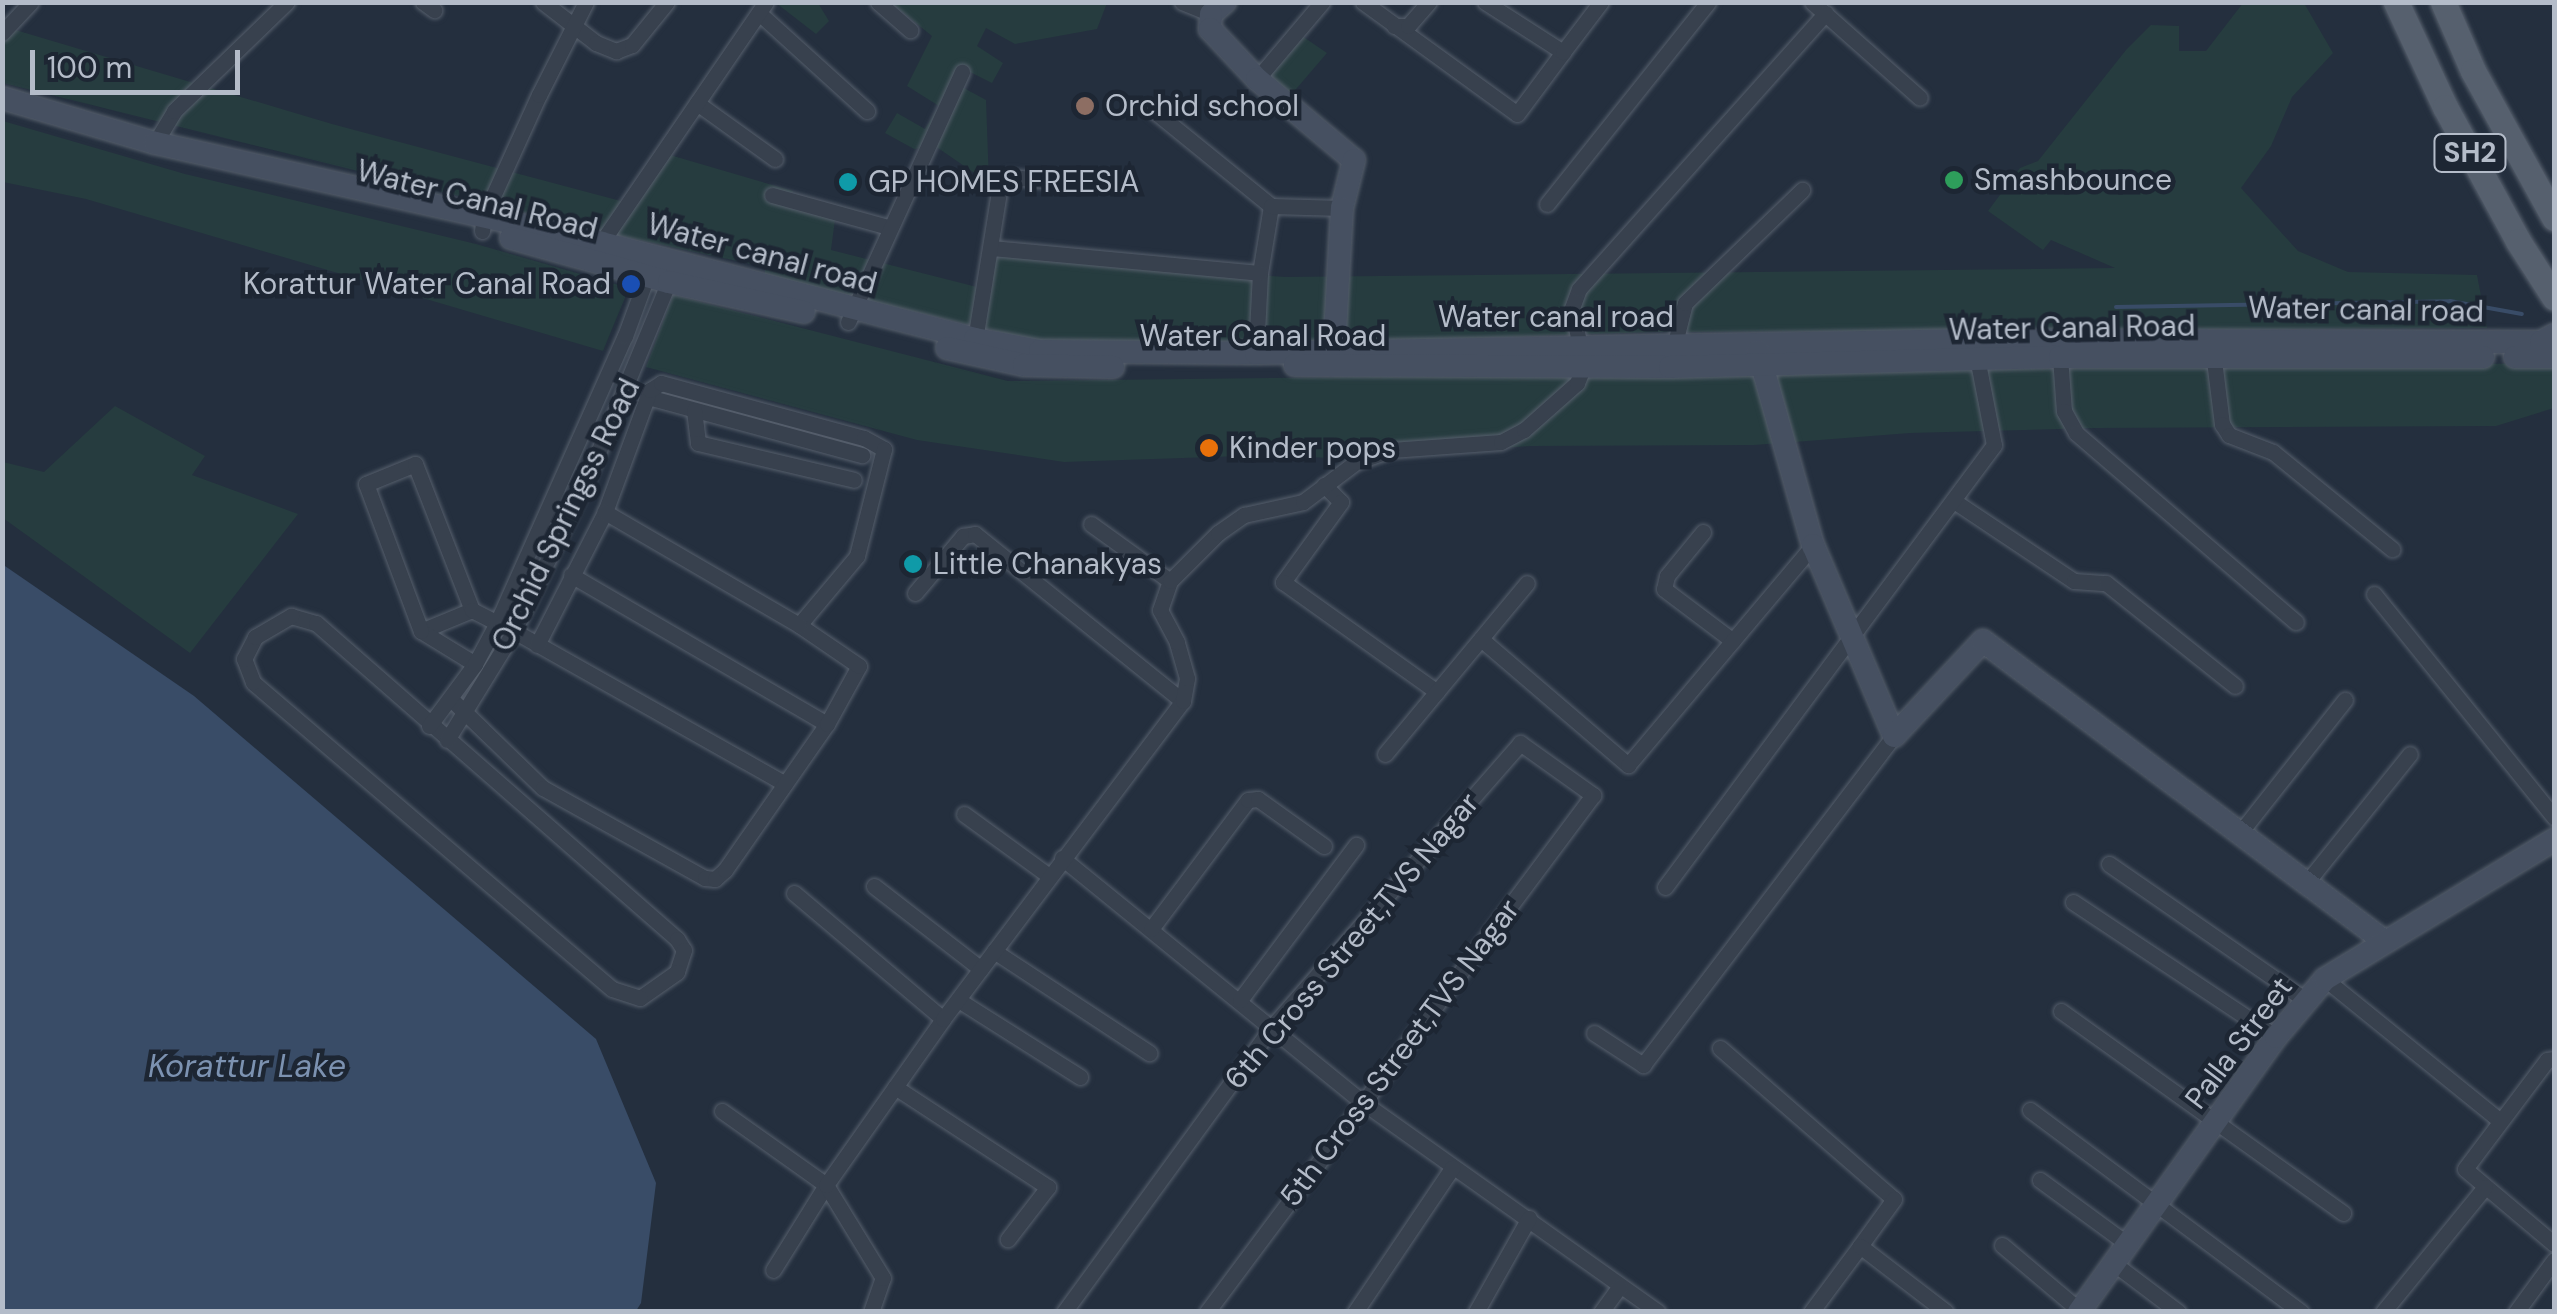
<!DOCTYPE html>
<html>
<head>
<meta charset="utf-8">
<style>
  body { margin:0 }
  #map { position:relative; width:2557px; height:1314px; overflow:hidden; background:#242f3e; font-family:"DM Sans",sans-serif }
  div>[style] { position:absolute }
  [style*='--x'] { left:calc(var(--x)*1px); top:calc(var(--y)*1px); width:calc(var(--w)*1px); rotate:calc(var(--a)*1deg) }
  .green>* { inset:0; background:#263c3f }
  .water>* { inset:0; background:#394c67 }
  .stream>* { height:4px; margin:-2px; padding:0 2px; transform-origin:2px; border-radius:2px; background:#394c67 }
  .roads { filter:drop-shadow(0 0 2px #565f6c) drop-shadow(0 0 2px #565f6c) }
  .street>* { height:15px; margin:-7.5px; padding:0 7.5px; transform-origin:7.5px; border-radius:7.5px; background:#38414e }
  .secondary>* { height:22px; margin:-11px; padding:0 11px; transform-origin:11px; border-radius:11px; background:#465061 }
  .primary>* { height:25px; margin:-12.5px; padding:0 12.5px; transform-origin:12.5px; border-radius:12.5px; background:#56606e }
  .dots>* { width:28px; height:28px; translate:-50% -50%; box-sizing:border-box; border:5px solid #1d2633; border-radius:50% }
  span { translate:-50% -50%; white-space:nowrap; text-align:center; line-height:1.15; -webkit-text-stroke:9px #1d2633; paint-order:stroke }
  .shield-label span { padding:2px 8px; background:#1d2633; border:2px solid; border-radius:8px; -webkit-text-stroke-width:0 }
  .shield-label { font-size:28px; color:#b4bcc9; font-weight:700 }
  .poi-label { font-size:30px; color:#b4bcc9 }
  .left { translate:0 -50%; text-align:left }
  .right { translate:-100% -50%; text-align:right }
  .street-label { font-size:30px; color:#b4bcc9 }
  .water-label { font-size:32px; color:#7c92b1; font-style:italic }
  .frame { position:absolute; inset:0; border:5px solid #b4bcc9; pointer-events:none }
  .scale { position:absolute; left:30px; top:50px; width:210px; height:45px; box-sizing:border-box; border:5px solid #b4bcc9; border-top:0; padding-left:12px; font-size:30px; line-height:35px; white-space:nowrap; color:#b4bcc9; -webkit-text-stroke:8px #1d2633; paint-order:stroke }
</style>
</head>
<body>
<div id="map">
  <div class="green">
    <div style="clip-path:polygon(776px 3px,818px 3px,829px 21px,816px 34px)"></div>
    <div style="clip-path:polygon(891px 3px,1107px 3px,1097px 29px,1015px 44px,986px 28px,977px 46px,1003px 63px,992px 83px,970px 72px,962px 87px,986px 100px,989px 183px,935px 146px,914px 149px,885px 133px,897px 113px,925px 129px,939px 106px,907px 86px,932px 36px)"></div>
    <div style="clip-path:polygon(2243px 3px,2304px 3px,2333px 53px,2292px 97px,2271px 146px,2241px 188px,2298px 251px,2348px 272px,2477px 275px,2487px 328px,1656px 332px,1348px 342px,1038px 341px,765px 276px,765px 267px,616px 235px,3px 83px,2px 26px,332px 124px,632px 204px,670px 155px,793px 191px,788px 206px,835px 220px,831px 250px,977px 287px,996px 256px,1285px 277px,2115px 268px,2051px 240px,2043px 250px,1988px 211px,2020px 168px,2038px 161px,2126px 50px,2151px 25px,2179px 26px,2179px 51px,2206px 51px)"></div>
    <div style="clip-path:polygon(1302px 36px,1327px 53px,1291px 95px,1269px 76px)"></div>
    <div style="clip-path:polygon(3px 121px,185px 174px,476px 244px,629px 288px,603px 351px,86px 199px,3px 182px)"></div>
    <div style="clip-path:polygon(673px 295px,1008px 381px,2554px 363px,2554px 408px,2496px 426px,2097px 428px,1910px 433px,1754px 445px,1531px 446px,1347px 459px,1274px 455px,1064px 462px,917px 440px,646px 367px)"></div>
    <div style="clip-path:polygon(115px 406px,205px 456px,192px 475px,298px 514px,190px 653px,3px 518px,3px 462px,44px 472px)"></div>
  </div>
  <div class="water">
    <div style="clip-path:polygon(2px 564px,194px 696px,596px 1039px,656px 1183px,641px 1303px,636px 1311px,3px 1311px)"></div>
  </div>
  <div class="stream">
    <div style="--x:2116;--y:307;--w:334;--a:-1"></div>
    <div style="--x:2450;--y:301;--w:73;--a:10.2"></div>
  </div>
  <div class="roads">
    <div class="street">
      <div style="--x:423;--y:2;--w:14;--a:36"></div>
      <div style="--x:543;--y:2;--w:67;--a:37.7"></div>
      <div style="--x:596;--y:43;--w:22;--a:22"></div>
      <div style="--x:616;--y:51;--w:17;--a:-21"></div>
      <div style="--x:632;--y:45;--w:55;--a:-50.9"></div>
      <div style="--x:878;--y:2;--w:43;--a:41.2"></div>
      <div style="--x:1182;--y:2;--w:31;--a:22"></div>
      <div style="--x:1363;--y:2;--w:190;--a:36"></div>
      <div style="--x:1517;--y:114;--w:77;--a:-53.4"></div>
      <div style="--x:1485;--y:2;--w:93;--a:32.7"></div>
      <div style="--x:1563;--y:52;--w:63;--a:-52.8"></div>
      <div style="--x:1812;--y:2;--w:144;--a:41.6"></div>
      <div style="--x:759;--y:13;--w:146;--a:42.2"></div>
      <div style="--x:1394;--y:26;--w:14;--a:0"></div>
      <div style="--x:1408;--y:26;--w:32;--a:-49"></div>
      <div style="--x:2;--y:33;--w:42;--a:-46.9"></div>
      <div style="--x:1257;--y:79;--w:101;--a:-49.8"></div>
      <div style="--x:697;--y:103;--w:96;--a:35.7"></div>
      <div style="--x:1153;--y:110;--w:152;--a:39.1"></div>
      <div style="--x:1271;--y:206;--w:68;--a:99.3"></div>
      <div style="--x:1260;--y:273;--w:80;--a:92.9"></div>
      <div style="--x:155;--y:143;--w:37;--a:-59"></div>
      <div style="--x:174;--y:111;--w:157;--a:-44"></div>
      <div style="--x:772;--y:195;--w:120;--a:15.4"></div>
      <div style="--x:1547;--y:204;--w:258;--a:-51.4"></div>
      <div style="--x:1271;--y:206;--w:71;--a:1.6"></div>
      <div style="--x:482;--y:231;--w:15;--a:-82"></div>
      <div style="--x:484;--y:216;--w:133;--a:-65.6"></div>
      <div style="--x:539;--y:95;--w:104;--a:-63.2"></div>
      <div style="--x:601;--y:243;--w:292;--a:-55.6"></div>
      <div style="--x:991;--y:248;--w:270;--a:5.3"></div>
      <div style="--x:848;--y:322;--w:275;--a:-65.5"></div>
      <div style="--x:974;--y:346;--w:162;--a:-80.8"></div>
      <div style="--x:1000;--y:186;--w:13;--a:-45"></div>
      <div style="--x:1009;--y:177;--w:38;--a:5"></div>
      <div style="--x:1674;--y:347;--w:45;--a:-76"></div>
      <div style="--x:1685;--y:303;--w:163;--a:-44"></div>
      <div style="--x:2213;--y:352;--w:73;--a:82.9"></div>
      <div style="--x:2222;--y:424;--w:13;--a:58"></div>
      <div style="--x:2229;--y:435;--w:47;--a:21.1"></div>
      <div style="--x:2273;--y:452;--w:154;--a:39.2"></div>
      <div style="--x:2060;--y:357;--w:54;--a:85.8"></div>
      <div style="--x:2064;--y:411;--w:25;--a:61"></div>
      <div style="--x:2076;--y:433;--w:290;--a:40.7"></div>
      <div style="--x:648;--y:397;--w:222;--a:15.2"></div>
      <div style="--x:694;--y:410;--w:33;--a:83"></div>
      <div style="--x:698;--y:443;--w:160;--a:13.3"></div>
      <div style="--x:1324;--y:485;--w:24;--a:45"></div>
      <div style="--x:1341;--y:502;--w:99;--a:125.9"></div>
      <div style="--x:1283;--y:582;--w:189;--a:35.5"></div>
      <div style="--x:1954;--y:501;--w:144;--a:33.7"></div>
      <div style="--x:2074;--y:581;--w:32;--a:4"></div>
      <div style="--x:2106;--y:583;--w:165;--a:38.6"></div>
      <div style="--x:1091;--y:524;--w:97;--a:35.8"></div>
      <div style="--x:1703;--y:532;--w:57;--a:129.3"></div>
      <div style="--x:1667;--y:576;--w:13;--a:103"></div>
      <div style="--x:1664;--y:589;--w:86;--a:37"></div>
      <div style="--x:571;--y:575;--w:296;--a:30.2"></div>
      <div style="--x:915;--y:593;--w:75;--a:-49.9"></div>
      <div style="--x:963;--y:536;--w:12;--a:-9"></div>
      <div style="--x:975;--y:534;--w:267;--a:38.8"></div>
      <div style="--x:2374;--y:594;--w:287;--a:51.1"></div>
      <div style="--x:291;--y:616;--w:26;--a:16"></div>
      <div style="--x:316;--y:623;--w:480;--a:41.2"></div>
      <div style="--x:677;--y:939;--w:13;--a:58"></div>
      <div style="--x:684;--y:950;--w:23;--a:108"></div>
      <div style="--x:677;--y:972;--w:45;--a:144.9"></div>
      <div style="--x:640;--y:998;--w:29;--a:-162"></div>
      <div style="--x:612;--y:989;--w:472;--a:-139.5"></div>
      <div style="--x:253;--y:682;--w:25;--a:-111"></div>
      <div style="--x:244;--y:659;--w:25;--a:-63"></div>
      <div style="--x:255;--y:637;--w:42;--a:-30.3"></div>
      <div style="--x:421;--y:631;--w:55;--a:-22.4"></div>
      <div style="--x:514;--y:631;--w:311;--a:29.4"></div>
      <div style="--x:1481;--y:639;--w:194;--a:40.6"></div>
      <div style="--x:1628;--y:765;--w:287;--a:-49.9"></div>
      <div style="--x:537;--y:645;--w:149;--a:-62.9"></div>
      <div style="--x:605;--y:512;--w:130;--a:-69.8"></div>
      <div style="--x:650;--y:390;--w:13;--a:-32"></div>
      <div style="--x:661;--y:383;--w:210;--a:15.2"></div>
      <div style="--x:864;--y:438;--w:23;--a:29"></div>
      <div style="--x:884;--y:449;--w:110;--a:104.2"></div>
      <div style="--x:857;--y:556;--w:90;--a:130"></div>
      <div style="--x:475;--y:664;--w:63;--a:-148.6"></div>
      <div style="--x:421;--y:631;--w:157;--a:-110.5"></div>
      <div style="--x:366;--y:484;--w:53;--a:-22.2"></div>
      <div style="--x:415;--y:464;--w:157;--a:68.7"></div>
      <div style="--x:472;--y:610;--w:28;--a:27"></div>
      <div style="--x:451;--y:699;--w:128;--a:44.1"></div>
      <div style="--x:543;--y:788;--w:185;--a:29.1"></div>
      <div style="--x:705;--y:878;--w:10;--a:6"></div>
      <div style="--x:715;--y:879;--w:13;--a:-42"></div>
      <div style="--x:725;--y:870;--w:178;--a:-55.1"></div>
      <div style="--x:827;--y:724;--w:66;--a:-61.1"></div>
      <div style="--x:859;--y:666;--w:73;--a:-145.7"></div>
      <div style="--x:799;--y:625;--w:225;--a:-149.8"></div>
      <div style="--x:429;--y:726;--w:77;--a:-53.4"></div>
      <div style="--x:475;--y:664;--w:47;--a:-61.8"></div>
      <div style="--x:497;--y:623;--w:314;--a:-66"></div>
      <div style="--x:625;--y:336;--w:72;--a:-69.8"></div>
      <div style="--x:447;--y:740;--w:128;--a:-58.4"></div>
      <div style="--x:514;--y:631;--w:176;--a:-64.5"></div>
      <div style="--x:590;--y:472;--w:212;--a:-67.5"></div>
      <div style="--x:1385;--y:754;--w:222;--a:-50.3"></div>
      <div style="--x:964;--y:814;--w:105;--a:36.1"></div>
      <div style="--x:2239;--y:834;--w:171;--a:-51.7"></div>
      <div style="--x:1062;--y:858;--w:385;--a:39.1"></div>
      <div style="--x:1361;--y:1101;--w:364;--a:35.4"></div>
      <div style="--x:2109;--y:864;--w:242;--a:34.7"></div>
      <div style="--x:2307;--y:882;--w:164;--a:-51.2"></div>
      <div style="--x:874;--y:886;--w:135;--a:37.8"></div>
      <div style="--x:1665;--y:887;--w:551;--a:-53.34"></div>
      <div style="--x:1994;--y:445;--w:95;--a:-101"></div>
      <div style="--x:794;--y:893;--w:195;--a:40.2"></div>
      <div style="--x:2073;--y:902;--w:244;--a:33.6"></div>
      <div style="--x:1151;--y:929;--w:161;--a:-53.1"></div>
      <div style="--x:1248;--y:800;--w:10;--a:-6"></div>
      <div style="--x:1258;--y:799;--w:81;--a:35.5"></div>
      <div style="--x:994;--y:951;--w:186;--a:33.3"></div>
      <div style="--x:2325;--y:979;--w:224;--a:39"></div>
      <div style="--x:1240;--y:1000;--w:194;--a:-53.2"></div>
      <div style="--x:960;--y:1001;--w:142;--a:32.3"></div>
      <div style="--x:2061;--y:1011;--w:347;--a:35.6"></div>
      <div style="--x:1594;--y:1033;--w:59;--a:33.1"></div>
      <div style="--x:1643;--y:1065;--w:414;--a:-52.7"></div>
      <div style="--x:1720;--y:1048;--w:230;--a:41"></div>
      <div style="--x:1894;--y:1199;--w:58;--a:125.9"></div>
      <div style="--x:2554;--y:1059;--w:7;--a:172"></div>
      <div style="--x:2547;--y:1060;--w:136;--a:127"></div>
      <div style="--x:2465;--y:1169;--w:116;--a:40.1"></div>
      <div style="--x:895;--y:1087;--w:183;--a:33.2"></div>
      <div style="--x:1048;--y:1187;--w:66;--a:127.6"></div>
      <div style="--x:2030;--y:1110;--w:338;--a:36.7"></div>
      <div style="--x:722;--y:1111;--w:128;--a:35.4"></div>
      <div style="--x:826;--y:1185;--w:100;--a:121.9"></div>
      <div style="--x:2040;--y:1180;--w:107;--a:36.2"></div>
      <div style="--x:2002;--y:1245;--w:102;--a:40.2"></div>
      <div style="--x:2112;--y:1262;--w:83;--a:37.1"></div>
      <div style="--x:871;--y:1312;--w:36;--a:-71"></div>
      <div style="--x:883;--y:1278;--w:109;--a:-121.5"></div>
      <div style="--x:826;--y:1185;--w:203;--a:-54.8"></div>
      <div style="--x:943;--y:1019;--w:398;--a:-53"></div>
      <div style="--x:1183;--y:701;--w:23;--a:-80"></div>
      <div style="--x:1187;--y:678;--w:37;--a:-106"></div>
      <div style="--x:1177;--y:642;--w:36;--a:-118"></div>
      <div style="--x:1160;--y:610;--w:31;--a:-71"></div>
      <div style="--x:1170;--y:581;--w:68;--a:-45"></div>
      <div style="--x:1218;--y:533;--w:32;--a:-35"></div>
      <div style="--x:1244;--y:515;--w:60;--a:-12.4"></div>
      <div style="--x:1303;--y:502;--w:66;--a:-37"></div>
      <div style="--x:1356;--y:462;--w:37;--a:-19"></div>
      <div style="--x:1391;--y:450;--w:110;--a:-4.2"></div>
      <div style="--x:1501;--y:442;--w:26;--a:-28"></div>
      <div style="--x:1524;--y:430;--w:71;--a:-41.6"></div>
      <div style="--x:1577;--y:383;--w:18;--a:-68"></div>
      <div style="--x:1584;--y:366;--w:59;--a:-101.7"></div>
      <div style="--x:1572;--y:308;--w:20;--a:-70"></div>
      <div style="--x:1579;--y:289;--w:370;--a:-48.2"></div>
      <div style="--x:1064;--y:1312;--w:350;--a:-53.9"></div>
      <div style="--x:1270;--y:1029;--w:380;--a:-48.8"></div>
      <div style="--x:1520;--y:743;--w:90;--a:35.5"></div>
      <div style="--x:1593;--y:795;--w:645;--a:126.75"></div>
      <div style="--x:1355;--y:1312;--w:174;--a:-56"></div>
      <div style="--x:1476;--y:1312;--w:108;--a:-60.6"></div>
      <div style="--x:1601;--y:1312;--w:32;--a:-54"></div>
      <div style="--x:1811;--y:1312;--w:82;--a:-53.4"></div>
      <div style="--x:1860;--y:1246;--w:108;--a:37.5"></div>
      <div style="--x:2383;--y:1312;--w:161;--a:-50.8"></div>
      <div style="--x:2516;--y:1312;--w:64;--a:-53.8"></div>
    </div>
    <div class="secondary">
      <div style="--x:1225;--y:2;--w:18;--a:139"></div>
      <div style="--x:1211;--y:14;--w:15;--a:94"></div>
      <div style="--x:1210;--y:29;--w:69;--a:46.8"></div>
      <div style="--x:1257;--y:79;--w:126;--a:39.9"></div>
      <div style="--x:1354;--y:160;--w:49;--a:104"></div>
      <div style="--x:1342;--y:208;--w:141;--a:93.2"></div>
      <div style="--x:2;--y:98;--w:159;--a:16.4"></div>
      <div style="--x:155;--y:143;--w:457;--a:12.6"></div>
      <div style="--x:601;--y:243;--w:386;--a:14.4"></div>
      <div style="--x:975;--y:339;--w:66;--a:10.5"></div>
      <div style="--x:1040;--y:351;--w:216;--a:0.5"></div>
      <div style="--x:1256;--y:353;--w:720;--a:-1.03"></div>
      <div style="--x:1976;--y:340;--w:565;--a:0.2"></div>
      <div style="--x:2541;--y:342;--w:15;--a:-28"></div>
      <div style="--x:511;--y:238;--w:164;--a:15.6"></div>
      <div style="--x:669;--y:282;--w:138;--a:12.5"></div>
      <div style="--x:947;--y:348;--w:79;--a:12.4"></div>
      <div style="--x:1024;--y:365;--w:89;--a:1.3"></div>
      <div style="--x:1758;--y:351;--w:202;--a:74.2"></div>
      <div style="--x:1813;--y:545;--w:207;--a:67"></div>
      <div style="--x:1894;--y:736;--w:130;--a:-46.9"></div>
      <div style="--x:1983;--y:641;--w:501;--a:36.8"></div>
      <div style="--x:2515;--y:357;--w:39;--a:0"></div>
      <div style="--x:1295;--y:365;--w:375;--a:0.3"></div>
      <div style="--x:1670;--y:367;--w:390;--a:-1.5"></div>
      <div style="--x:2060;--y:357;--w:423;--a:0"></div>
      <div style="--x:2079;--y:1312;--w:338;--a:-54.4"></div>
      <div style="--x:2276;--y:1037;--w:76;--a:-49.8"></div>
      <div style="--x:2325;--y:979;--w:268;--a:-31.3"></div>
    </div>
    <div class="primary">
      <div style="--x:2396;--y:2;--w:116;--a:65"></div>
      <div style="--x:2445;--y:107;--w:153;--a:61.4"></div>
      <div style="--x:2518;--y:241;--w:67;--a:57.3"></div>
      <div style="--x:2443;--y:2;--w:75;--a:66.5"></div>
      <div style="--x:2473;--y:71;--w:168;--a:61.1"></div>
    </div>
  </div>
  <div class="dots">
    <div style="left:1085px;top:106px;background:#8d6e63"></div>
    <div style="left:1954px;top:180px;background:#2e9e5b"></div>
    <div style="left:848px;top:182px;background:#0f9aa8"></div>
    <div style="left:631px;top:284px;background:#1a4fb4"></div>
    <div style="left:1209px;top:448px;background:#e8710a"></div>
    <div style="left:913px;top:564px;background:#0f9aa8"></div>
  </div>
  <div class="shield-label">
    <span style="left:2470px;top:153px">SH2</span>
  </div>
  <div class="poi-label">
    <span class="left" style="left:1105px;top:106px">Orchid school</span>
    <span class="left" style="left:1974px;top:180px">Smashbounce</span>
    <span class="left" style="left:868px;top:182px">GP HOMES FREESIA</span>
    <span class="right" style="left:611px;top:284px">Korattur Water Canal Road</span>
    <span class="left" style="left:1229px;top:448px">Kinder pops</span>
    <span class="left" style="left:933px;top:564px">Little Chanakyas</span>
  </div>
  <div class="street-label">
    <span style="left:477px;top:200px;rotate:14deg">Water Canal Road</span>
    <span style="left:762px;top:254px;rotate:15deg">Water canal road</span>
    <span style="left:2366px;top:310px;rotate:1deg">Water canal road</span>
    <span style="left:1556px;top:317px">Water canal road</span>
    <span style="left:2072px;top:328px;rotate:-1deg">Water Canal Road</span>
    <span style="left:1263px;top:336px">Water Canal Road</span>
    <span style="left:566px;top:515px;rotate:-64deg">Orchid Springss Road</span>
    <span style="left:1352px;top:941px;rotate:-50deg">6th Cross Street,TVS Nagar</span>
    <span style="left:2239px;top:1043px;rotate:-53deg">Palla Street</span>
    <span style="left:1400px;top:1053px;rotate:-53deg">5th Cross Street,TVS Nagar</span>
  </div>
  <div class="water-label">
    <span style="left:247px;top:1066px">Korattur Lake</span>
  </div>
  <div class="frame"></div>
  <div class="scale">100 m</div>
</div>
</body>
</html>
